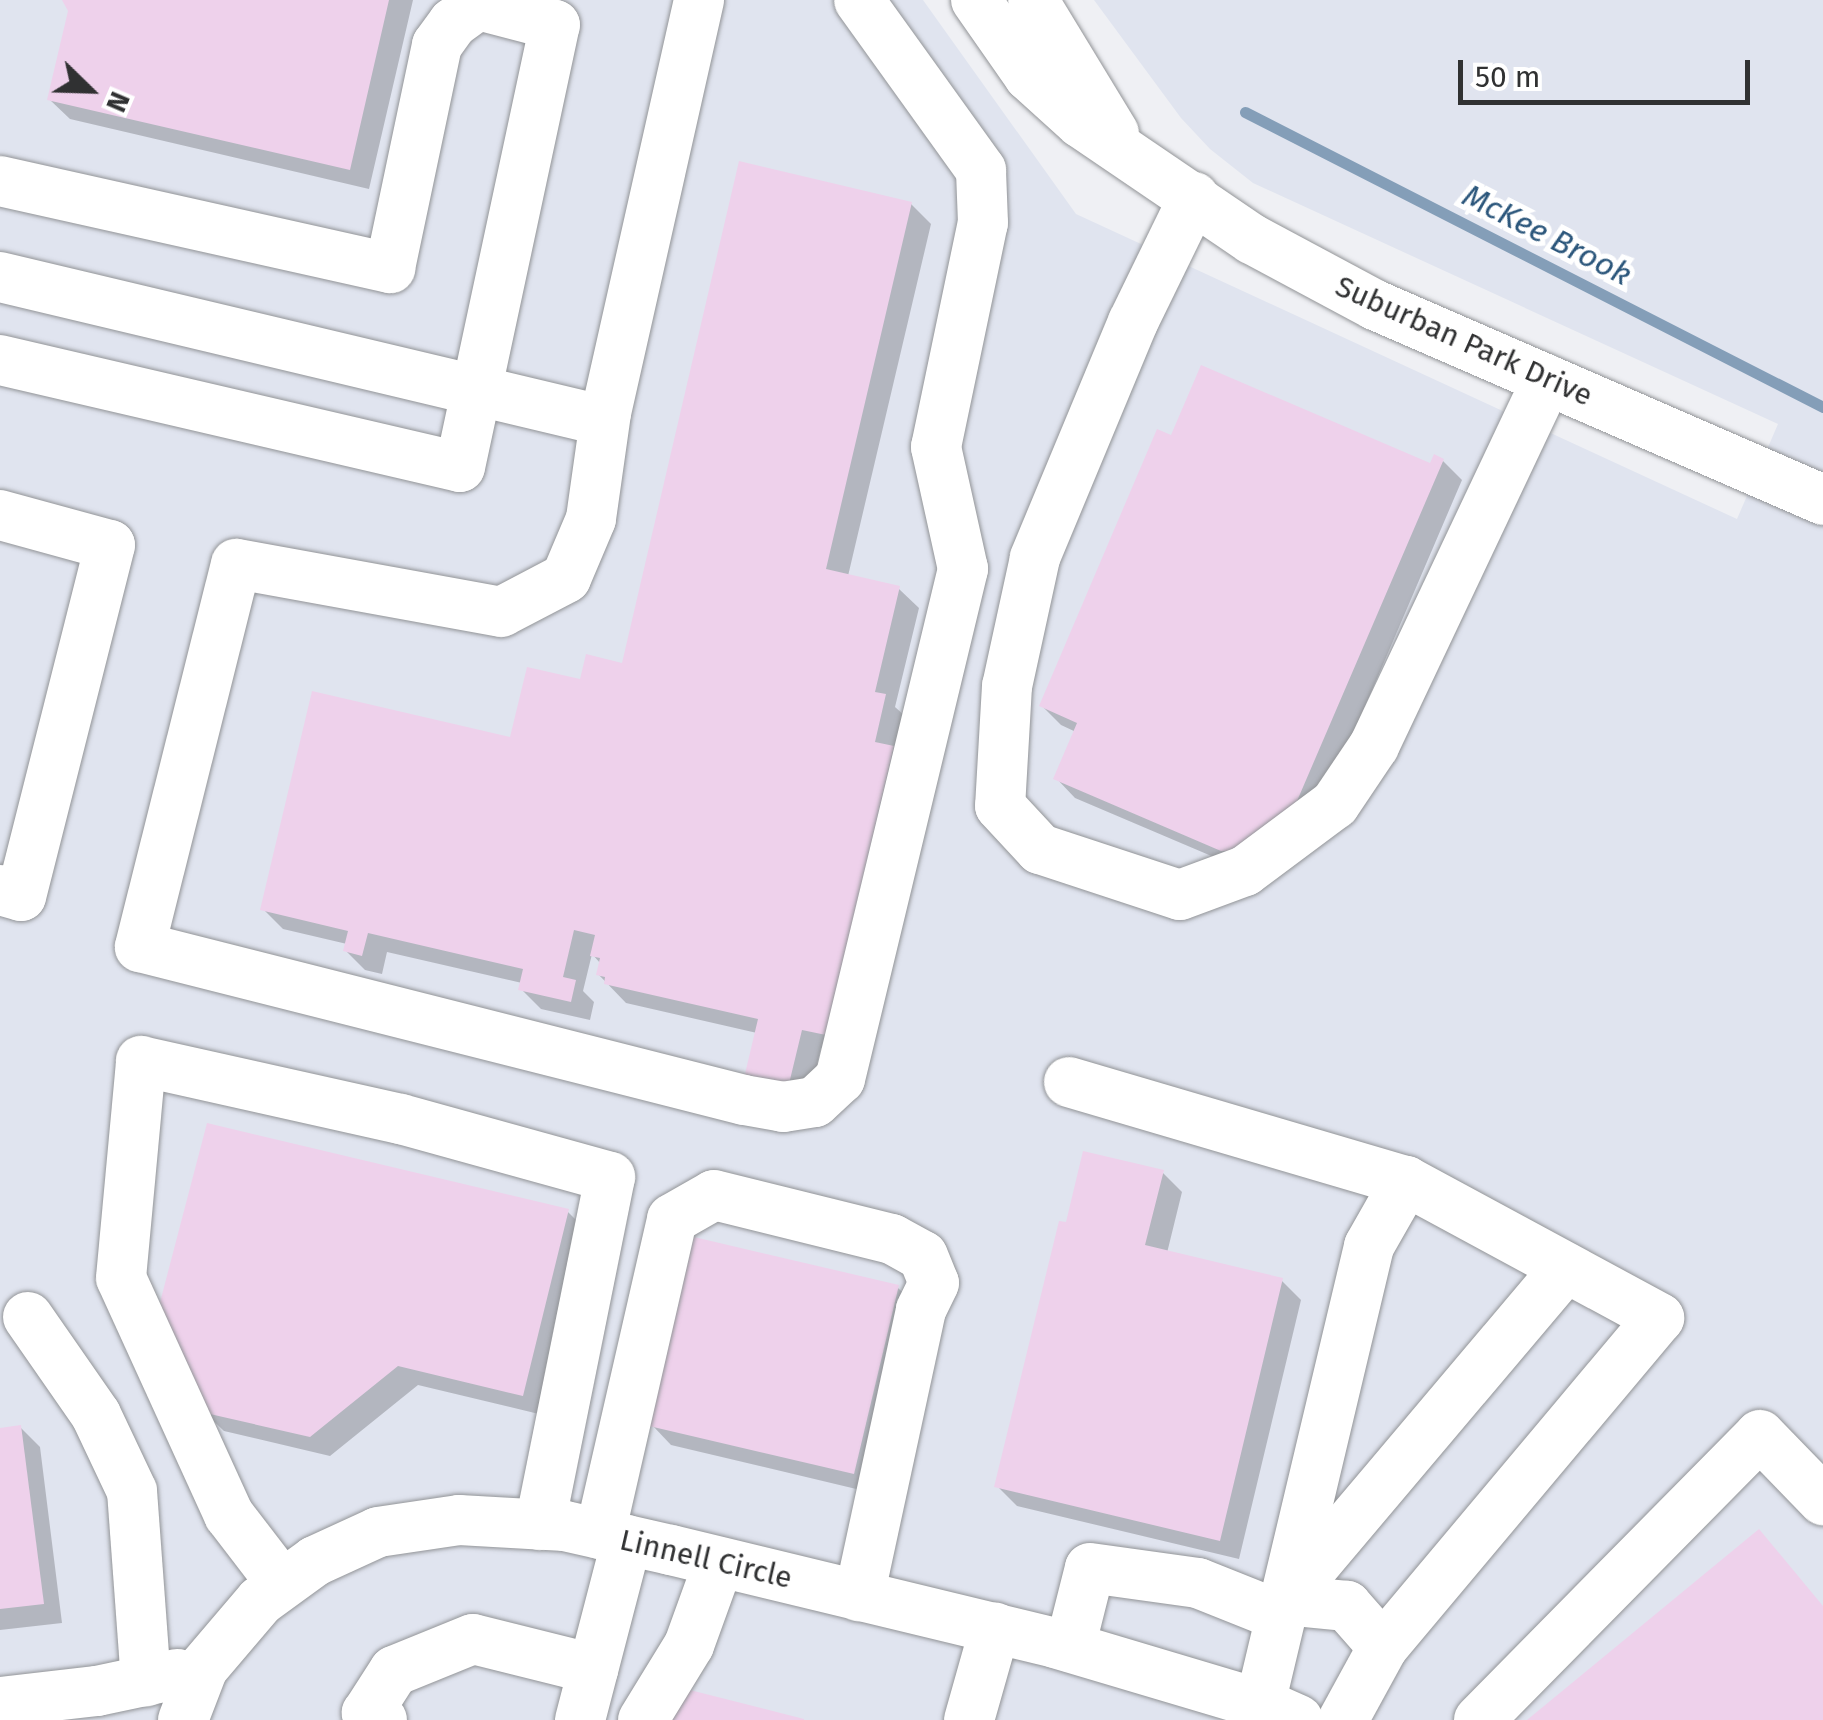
<!DOCTYPE html>
<html>
<head>
<meta charset="utf-8">
<style>
  body { margin:0 }
  #map { position:relative; width:1823px; height:1720px; overflow:hidden; background:#eff0f4; font-family:"Fira Sans",sans-serif }
  div>[style] { position:absolute }
  [style*='--x'] { left:calc(var(--x)*1px); top:calc(var(--y)*1px); width:calc(var(--w)*1px); rotate:calc(var(--a)*1deg) }
  .built>* { inset:0; background:#e0e4ef }
  .shadow>* { inset:0; background:#0003 }
  .stream>* { height:11px; margin:-5.5px; padding:0 5.5px; transform-origin:5.5px; border-radius:5.5px; background:#849eb8 }
  .building>* { inset:0; background:#eed1eb }
  .roads { filter:drop-shadow(0 0 2px #929497) drop-shadow(0 0 2px #929497) }
  .minor>* { height:50px; margin:-25px; padding:0 25px; transform-origin:25px; border-radius:25px; background:#fff }
  span { translate:-50% -50%; white-space:nowrap; text-align:center; line-height:1.15; -webkit-text-stroke:10px #fff; paint-order:stroke }
  .street-label { font-size:30px; color:#303132 }
  .water-label { font-size:32px; color:#2b567b; font-style:italic }
  .north { position:absolute; left:40px; top:40px; width:100px; height:100px; -webkit-text-stroke:8px #fff; paint-order:stroke; rotate:113deg; font-size:28px; font-weight:700; line-height:40px; text-align:center; color:#303132 }
  .north::after { content:''; display:block; margin:auto; width:35px; height:45px; background:#303132; clip-path:polygon(50% 0,100% 100%,50% 72%,0 100%) }
  .scale { position:absolute; left:1458px; top:60px; width:292px; height:45px; box-sizing:border-box; border:5px solid #303132; border-top:0; padding-left:12px; font-size:30px; line-height:35px; white-space:nowrap; color:#303132; -webkit-text-stroke:8px #fff; paint-order:stroke }
</style>
</head>
<body>
<div id="map">
  <div class="built">
    <div style="clip-path:polygon(0 0,923px 0,1076px 214px,1737px 519px,1778px 424px,1253px 183px,1210px 149px,1181px 118px,1094px 0,1823px 0,1823px 1720px,0 1720px)"></div>
  </div>
  <div class="shadow">
    <div style="clip-path:polygon(65px 0,413px 0,369px 189px,70px 119px,50px 100px,71px 11px)"></div>
    <div style="clip-path:polygon(911px 204px,931px 224px,848px 576px,899px 589px,919px 608px,895px 707px,905px 716px,845px 1053px,821px 1048px,807px 1106px,766px 1097px,757px 1033px,626px 1003px,598px 974px,601px 964px,592px 954px,583px 991px,594px 1002px,590px 1020px,541px 1009px,521px 989px,522px 983px,387px 952px,382px 974px,365px 970px,345px 950px,347px 944px,283px 929px,263px 909px,512px 740px,582px 682px,624px 666px)"></div>
    <div style="clip-path:polygon(1172px 438px,1432px 466px,1443px 461px,1462px 480px,1310px 835px,1242px 869px,1075px 798px,1056px 778px,1076px 732px,1061px 725px,1042px 706px)"></div>
    <div style="clip-path:polygon(1163px 1173px,1182px 1192px,1167px 1253px,1281px 1280px,1301px 1300px,1239px 1559px,1017px 1506px,997px 1486px,1068px 1225px)"></div>
    <div style="clip-path:polygon(567px 1211px,587px 1231px,543px 1415px,418px 1385px,330px 1456px,224px 1431px,203px 1411px)"></div>
    <div style="clip-path:polygon(898px 1288px,918px 1307px,873px 1493px,671px 1445px,652px 1425px)"></div>
    <div style="clip-path:polygon(20px 1427px,40px 1447px,62px 1623px,0 1630px,0 1430px)"></div>
  </div>
  <div class="stream">
    <div style="--x:1245;--y:112;--w:649;--a:27.04"></div>
  </div>
  <div class="building">
    <div style="clip-path:polygon(62px 0,389px 0,350px 170px,47px 100px,68px 11px)"></div>
    <div style="clip-path:polygon(739px 161px,912px 202px,826px 569px,900px 586px,875px 692px,886px 694px,875px 742px,894px 746px,826px 1035px,802px 1030px,788px 1088px,744px 1078px,758px 1019px,604px 984px,605px 977px,596px 975px,600px 958px,590px 956px,595px 935px,574px 930px,563px 977px,576px 980px,571px 1002px,518px 990px,523px 969px,368px 933px,362px 956px,343px 951px,348px 931px,260px 910px,312px 691px,510px 737px,527px 667px,580px 679px,586px 654px,622px 663px)"></div>
    <div style="clip-path:polygon(1201px 365px,1430px 463px,1434px 454px,1444px 459px,1291px 815px,1239px 851px,1221px 851px,1053px 779px,1077px 723px,1039px 706px,1157px 429px,1171px 435px)"></div>
    <div style="clip-path:polygon(207px 1123px,569px 1209px,523px 1396px,398px 1366px,310px 1437px,201px 1412px,158px 1310px)"></div>
    <div style="clip-path:polygon(1083px 1151px,1164px 1170px,1145px 1245px,1283px 1278px,1220px 1541px,994px 1487px,1059px 1221px,1066px 1222px)"></div>
    <div style="clip-path:polygon(694px 1237px,899px 1285px,854px 1474px,649px 1426px)"></div>
    <div style="clip-path:polygon(21px 1425px,44px 1604px,0 1609px,0 1428px)"></div>
    <div style="clip-path:polygon(1759px 1529px,1823px 1606px,1823px 1720px,1527px 1720px)"></div>
    <div style="clip-path:polygon(678px 1687px,804px 1719px,804px 1720px,670px 1720px)"></div>
  </div>
  <div class="roads">
    <div class="minor">
      <div style="--x:976;--y:0;--w:93;--a:55.1"></div>
      <div style="--x:1029;--y:76;--w:70;--a:42.1"></div>
      <div style="--x:1081;--y:123;--w:207;--a:34.2"></div>
      <div style="--x:1252;--y:239;--w:140;--a:28.2"></div>
      <div style="--x:1375;--y:305;--w:489;--a:23.5"></div>
      <div style="--x:1033;--y:0;--w:156;--a:58.7"></div>
      <div style="--x:0;--y:181;--w:400;--a:12.6"></div>
      <div style="--x:390;--y:268;--w:228;--a:-78.1"></div>
      <div style="--x:437;--y:45;--w:27;--a:-54"></div>
      <div style="--x:453;--y:23;--w:31;--a:-36"></div>
      <div style="--x:1194;--y:197;--w:139;--a:116"></div>
      <div style="--x:1133;--y:322;--w:256;--a:112.6"></div>
      <div style="--x:1035;--y:558;--w:131;--a:102.3"></div>
      <div style="--x:1007;--y:686;--w:120;--a:93.3"></div>
      <div style="--x:1000;--y:806;--w:59;--a:47.1"></div>
      <div style="--x:1040;--y:849;--w:147;--a:18.2"></div>
      <div style="--x:1180;--y:895;--w:69;--a:-20.3"></div>
      <div style="--x:1245;--y:871;--w:112;--a:-36.7"></div>
      <div style="--x:1335;--y:804;--w:70;--a:-56.1"></div>
      <div style="--x:1374;--y:746;--w:405;--a:-64.7"></div>
      <div style="--x:0;--y:277;--w:604;--a:13.39"></div>
      <div style="--x:588;--y:417;--w:18;--a:-13"></div>
      <div style="--x:606;--y:413;--w:423;--a:-77.3"></div>
      <div style="--x:0;--y:360;--w:472;--a:13.1"></div>
      <div style="--x:460;--y:467;--w:452;--a:-77.9"></div>
      <div style="--x:555;--y:25;--w:80;--a:-165.4"></div>
      <div style="--x:478;--y:5;--w:5;--a:-90"></div>
      <div style="--x:606;--y:413;--w:107;--a:98.1"></div>
      <div style="--x:591;--y:519;--w:64;--a:113"></div>
      <div style="--x:566;--y:578;--w:73;--a:152.4"></div>
      <div style="--x:501;--y:612;--w:269;--a:-169.7"></div>
      <div style="--x:236;--y:564;--w:395;--a:104.1"></div>
      <div style="--x:140;--y:947;--w:623;--a:14.21"></div>
      <div style="--x:744;--y:1100;--w:40;--a:10"></div>
      <div style="--x:783;--y:1107;--w:32;--a:-9"></div>
      <div style="--x:815;--y:1102;--w:34;--a:-43"></div>
      <div style="--x:840;--y:1079;--w:525;--a:-76.44"></div>
      <div style="--x:963;--y:569;--w:125;--a:-102.5"></div>
      <div style="--x:936;--y:447;--w:229;--a:-78.2"></div>
      <div style="--x:983;--y:223;--w:53;--a:-92.2"></div>
      <div style="--x:981;--y:170;--w:209;--a:-125.7"></div>
      <div style="--x:0;--y:515;--w:114;--a:15.3"></div>
      <div style="--x:110;--y:545;--w:362;--a:104.2"></div>
      <div style="--x:21;--y:896;--w:22;--a:-164"></div>
      <div style="--x:1069;--y:1082;--w:351;--a:16.4"></div>
      <div style="--x:28;--y:1317;--w:119;--a:55.2"></div>
      <div style="--x:96;--y:1415;--w:84;--a:64.7"></div>
      <div style="--x:132;--y:1491;--w:191;--a:85.8"></div>
      <div style="--x:600;--y:1534;--w:323;--a:-77.1"></div>
      <div style="--x:672;--y:1219;--w:48;--a:-29.7"></div>
      <div style="--x:714;--y:1195;--w:183;--a:13.9"></div>
      <div style="--x:892;--y:1239;--w:35;--a:29"></div>
      <div style="--x:923;--y:1256;--w:29;--a:68"></div>
      <div style="--x:934;--y:1283;--w:30;--a:116"></div>
      <div style="--x:921;--y:1310;--w:293;--a:102.2"></div>
      <div style="--x:282;--y:1584;--w:87;--a:-127.5"></div>
      <div style="--x:229;--y:1515;--w:260;--a:-114.5"></div>
      <div style="--x:121;--y:1278;--w:218;--a:-84.7"></div>
      <div style="--x:141;--y:1061;--w:266;--a:12.6"></div>
      <div style="--x:401;--y:1119;--w:217;--a:15.5"></div>
      <div style="--x:610;--y:1177;--w:355;--a:101.4"></div>
      <div style="--x:1070;--y:1647;--w:81;--a:-75.8"></div>
      <div style="--x:1090;--y:1568;--w:109;--a:7.9"></div>
      <div style="--x:1198;--y:1583;--w:89;--a:21.7"></div>
      <div style="--x:1383;--y:1647;--w:55;--a:-131.3"></div>
      <div style="--x:1347;--y:1606;--w:62;--a:-174.5"></div>
      <div style="--x:1285;--y:1600;--w:435;--a:-49.8"></div>
      <div style="--x:0;--y:1702;--w:98;--a:-6.5"></div>
      <div style="--x:97;--y:1691;--w:82;--a:-12"></div>
      <div style="--x:1260;--y:1704;--w:471;--a:-76.6"></div>
      <div style="--x:1369;--y:1246;--w:75;--a:-60.4"></div>
      <div style="--x:1406;--y:1181;--w:288;--a:28.4"></div>
      <div style="--x:1659;--y:1318;--w:429;--a:130"></div>
      <div style="--x:1383;--y:1647;--w:83;--a:118.7"></div>
      <div style="--x:183;--y:1720;--w:56;--a:-69"></div>
      <div style="--x:203;--y:1668;--w:88;--a:-49.6"></div>
      <div style="--x:260;--y:1601;--w:68;--a:-36"></div>
      <div style="--x:315;--y:1561;--w:69;--a:-24.7"></div>
      <div style="--x:378;--y:1532;--w:82;--a:-8.4"></div>
      <div style="--x:459;--y:1520;--w:106;--a:3.2"></div>
      <div style="--x:565;--y:1526;--w:109;--a:12.8"></div>
      <div style="--x:671;--y:1550;--w:395;--a:13.6"></div>
      <div style="--x:1055;--y:1643;--w:221;--a:16.6"></div>
      <div style="--x:1267;--y:1706;--w:34;--a:24"></div>
      <div style="--x:382;--y:1720;--w:17;--a:-155"></div>
      <div style="--x:367;--y:1713;--w:50;--a:-57.3"></div>
      <div style="--x:394;--y:1671;--w:85;--a:-22.1"></div>
      <div style="--x:473;--y:1639;--w:124;--a:14"></div>
      <div style="--x:580;--y:1720;--w:186;--a:-75.4"></div>
      <div style="--x:643;--y:1720;--w:88;--a:-58.5"></div>
      <div style="--x:689;--y:1645;--w:88;--a:-70.1"></div>
      <div style="--x:969;--y:1720;--w:96;--a:-74.2"></div>
      <div style="--x:1479;--y:1720;--w:400;--a:-45.4"></div>
      <div style="--x:1760;--y:1435;--w:91;--a:45.9"></div>
    </div>
  </div>
  <div class="street-label">
    <span style="left:1464px;top:341px;rotate:24deg">Suburban Park Drive</span>
    <span style="left:706px;top:1559px;rotate:13deg">Linnell Circle</span>
  </div>
  <div class="water-label">
    <span style="left:1547px;top:235px;rotate:27deg">McKee Brook</span>
  </div>
  <div class="north">N</div>
  <div class="scale">50 m</div>
</div>
</body>
</html>
